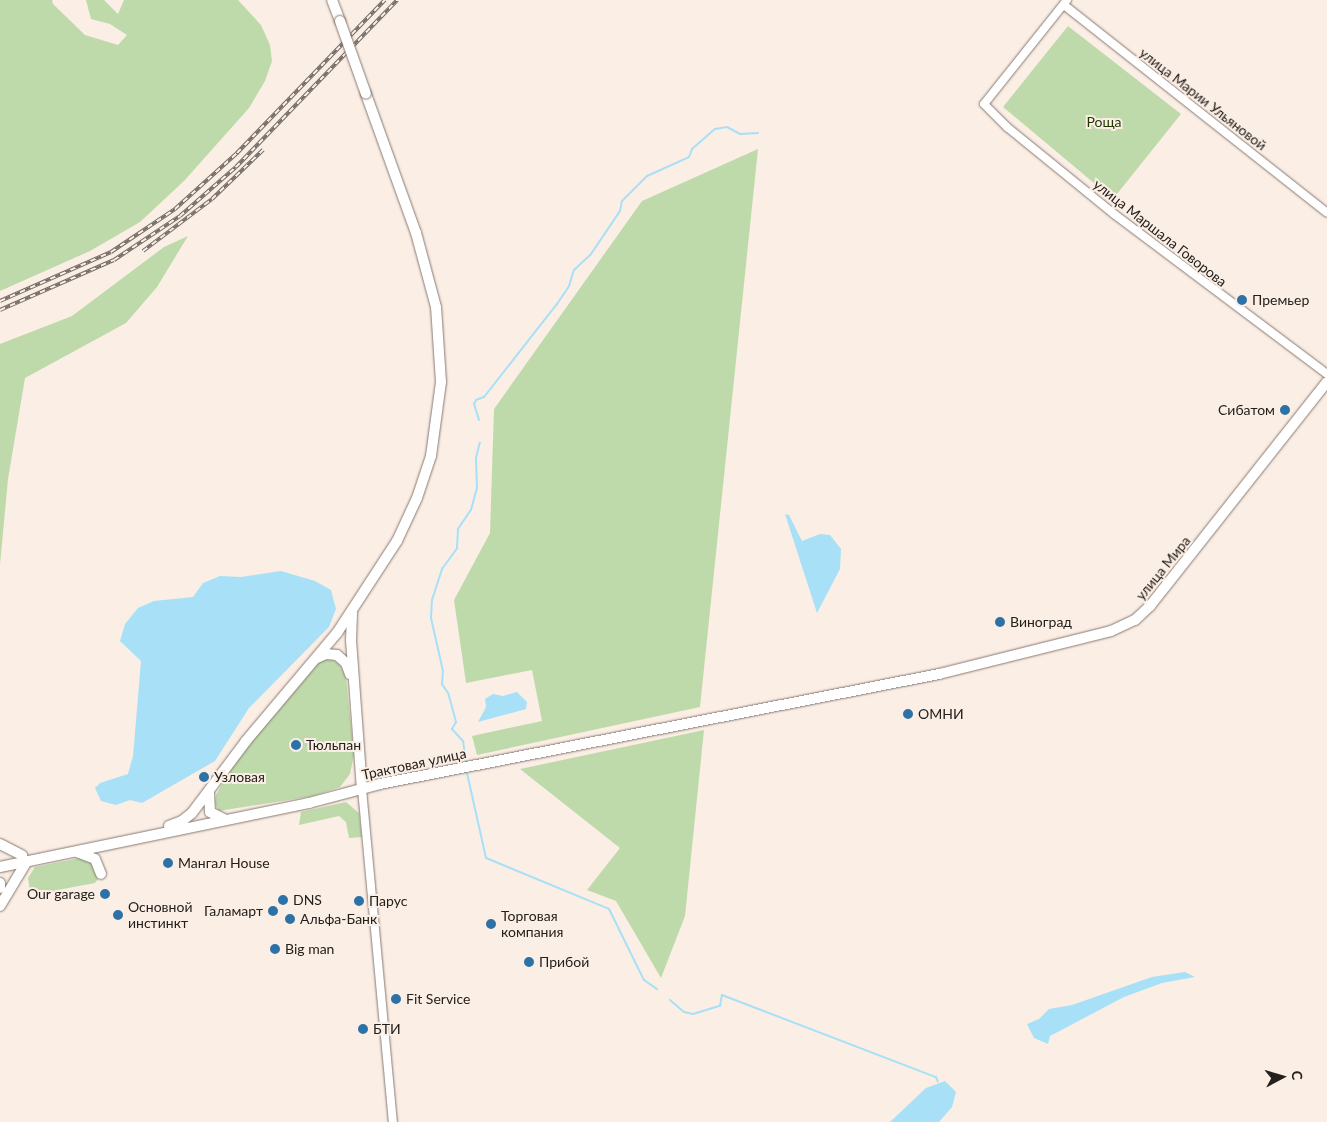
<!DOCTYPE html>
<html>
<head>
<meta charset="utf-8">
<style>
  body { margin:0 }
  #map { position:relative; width:1327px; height:1122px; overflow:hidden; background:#fbeee5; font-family:Lato,sans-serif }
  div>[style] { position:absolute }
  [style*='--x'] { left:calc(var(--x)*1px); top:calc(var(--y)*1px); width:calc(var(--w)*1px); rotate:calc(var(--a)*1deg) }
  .green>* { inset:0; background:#bfdaaa }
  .water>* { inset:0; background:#a7e0f7 }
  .stream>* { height:2px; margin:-1px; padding:0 1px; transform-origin:1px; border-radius:1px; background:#a7e0f7 }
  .roads { filter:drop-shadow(0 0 1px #857a72) drop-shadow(0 0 1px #857a72) }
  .minor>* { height:8px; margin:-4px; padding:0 4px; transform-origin:4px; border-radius:4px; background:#fff }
  .major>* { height:10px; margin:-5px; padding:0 5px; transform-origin:5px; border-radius:5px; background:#fff }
  .rail>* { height:4px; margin-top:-2px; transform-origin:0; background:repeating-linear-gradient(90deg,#fbeee5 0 5.5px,#736b65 0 11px); box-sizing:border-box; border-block:1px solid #736b65 }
  .bridges { filter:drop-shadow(0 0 1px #857a72) drop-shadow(0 0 1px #857a72) }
  .major-bridge>* { height:10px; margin:-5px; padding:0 5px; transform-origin:5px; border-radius:5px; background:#fff }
  .dots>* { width:14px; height:14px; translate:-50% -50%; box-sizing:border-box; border:2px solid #fbeee5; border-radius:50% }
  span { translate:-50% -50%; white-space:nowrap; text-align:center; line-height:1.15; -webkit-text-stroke:4px #fbeee5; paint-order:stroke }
  .street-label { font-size:14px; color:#24201c }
  .park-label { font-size:14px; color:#1e3700 }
  .poi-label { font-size:14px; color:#24201c }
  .left { translate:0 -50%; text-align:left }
  .right { translate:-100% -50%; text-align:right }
  .north { position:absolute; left:1257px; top:1052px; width:50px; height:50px; -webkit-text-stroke:4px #fbeee5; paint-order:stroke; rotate:84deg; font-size:14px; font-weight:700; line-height:20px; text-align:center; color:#24201c }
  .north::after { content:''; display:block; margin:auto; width:18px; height:22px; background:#24201c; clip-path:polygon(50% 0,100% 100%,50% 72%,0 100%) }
</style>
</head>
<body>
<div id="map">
  <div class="green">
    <div style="clip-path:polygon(0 0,52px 0,53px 4px,85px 35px,118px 45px,127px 35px,110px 24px,91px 19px,86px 0,104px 0,118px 14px,124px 0,238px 0,261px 25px,270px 45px,272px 61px,265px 81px,249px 108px,184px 181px,140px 222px,90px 251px,0 291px)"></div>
    <div style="clip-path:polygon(1068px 26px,1181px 114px,1113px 199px,1003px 107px)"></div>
    <div style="clip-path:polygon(758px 149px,700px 707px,477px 755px,472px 736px,542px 721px,532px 670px,466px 683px,454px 600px,490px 533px,494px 409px,642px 201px)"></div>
    <div style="clip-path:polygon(188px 236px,157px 287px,126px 323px,25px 378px,8px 479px,0 565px,0 344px,72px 316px,164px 247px)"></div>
    <div style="clip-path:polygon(329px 658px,339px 664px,346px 677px,354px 755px,350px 774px,340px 787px,313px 796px,219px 811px,215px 804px,216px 795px,246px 741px,318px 663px)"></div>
    <div style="clip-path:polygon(704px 730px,685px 916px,661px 978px,616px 901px,587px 890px,620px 848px,520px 769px)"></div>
    <div style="clip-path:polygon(346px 802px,359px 813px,362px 837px,349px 838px,346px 822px,339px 816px,299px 825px,301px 812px)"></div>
    <div style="clip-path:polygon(85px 857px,95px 865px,98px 879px,95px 883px,36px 894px,30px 891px,28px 878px,35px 867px)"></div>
  </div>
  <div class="water">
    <div style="clip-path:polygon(785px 514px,789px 515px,802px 541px,820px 534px,830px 535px,841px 549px,840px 569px,817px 613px)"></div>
    <div style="clip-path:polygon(281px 571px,315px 581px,331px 590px,336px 609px,329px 627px,249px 708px,215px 761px,142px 803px,130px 800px,116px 805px,101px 801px,95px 788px,100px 783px,128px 774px,133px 756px,141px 661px,120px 641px,125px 624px,138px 608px,154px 601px,193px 597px,203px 583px,220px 576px,241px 577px)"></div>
    <div style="clip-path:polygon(517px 692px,527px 702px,526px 709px,478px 722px,486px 707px,485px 699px,493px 694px,503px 696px)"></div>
    <div style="clip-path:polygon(1185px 972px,1195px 977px,1162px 983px,1124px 997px,1050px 1036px,1048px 1044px,1034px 1038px,1027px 1024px,1039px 1019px,1049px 1009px,1072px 1005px,1152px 977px)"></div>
    <div style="clip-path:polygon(945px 1081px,956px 1092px,952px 1107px,939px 1122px,890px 1122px,926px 1088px)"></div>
  </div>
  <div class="stream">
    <div style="--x:479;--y:420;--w:17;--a:-107"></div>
    <div style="--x:474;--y:404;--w:4;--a:-63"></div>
    <div style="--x:476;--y:400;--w:9;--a:-21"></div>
    <div style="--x:484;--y:397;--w:118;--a:-51.9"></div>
    <div style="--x:557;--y:304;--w:22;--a:-56"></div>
    <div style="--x:569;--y:286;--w:17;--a:-73"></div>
    <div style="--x:574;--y:270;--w:23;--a:-43"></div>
    <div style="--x:591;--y:254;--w:52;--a:-56"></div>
    <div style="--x:620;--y:211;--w:10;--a:-79"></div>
    <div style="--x:622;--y:201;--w:35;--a:-45"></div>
    <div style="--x:647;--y:176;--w:46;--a:-24.3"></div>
    <div style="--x:689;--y:157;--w:9;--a:-69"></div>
    <div style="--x:692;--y:149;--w:30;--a:-41"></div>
    <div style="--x:715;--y:129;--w:12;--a:-9"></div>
    <div style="--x:727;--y:127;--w:15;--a:28"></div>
    <div style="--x:740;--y:134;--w:18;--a:-3"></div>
    <div style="--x:466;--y:762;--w:21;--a:-98"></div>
    <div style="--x:463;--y:741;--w:16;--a:-133"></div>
    <div style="--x:452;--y:729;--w:8;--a:-60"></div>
    <div style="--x:456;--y:722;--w:30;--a:-105"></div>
    <div style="--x:448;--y:693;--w:11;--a:-124"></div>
    <div style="--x:442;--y:684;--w:13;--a:-86"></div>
    <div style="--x:443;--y:671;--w:54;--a:-102.8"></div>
    <div style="--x:431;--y:618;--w:18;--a:-87"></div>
    <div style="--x:432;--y:600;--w:33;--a:-72"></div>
    <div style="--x:442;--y:569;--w:26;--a:-54"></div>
    <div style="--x:457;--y:548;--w:19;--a:-87"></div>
    <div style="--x:458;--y:529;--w:23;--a:-56"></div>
    <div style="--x:471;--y:510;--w:23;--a:-75"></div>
    <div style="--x:477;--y:488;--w:30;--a:-92"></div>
    <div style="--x:476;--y:458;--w:16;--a:-76"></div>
    <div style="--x:467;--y:773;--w:87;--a:77.4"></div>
    <div style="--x:486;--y:858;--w:133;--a:22.5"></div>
    <div style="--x:609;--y:909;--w:79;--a:63.8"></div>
    <div style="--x:644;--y:980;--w:16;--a:35"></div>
    <div style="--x:670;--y:1000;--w:18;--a:41"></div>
    <div style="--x:684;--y:1012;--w:9;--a:13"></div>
    <div style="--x:693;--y:1014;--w:28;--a:-17"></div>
    <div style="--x:720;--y:1006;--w:11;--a:-80"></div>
    <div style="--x:722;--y:995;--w:229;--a:21"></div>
    <div style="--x:936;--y:1077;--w:5;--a:68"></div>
  </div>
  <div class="roads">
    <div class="minor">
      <div style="--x:1067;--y:0;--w:133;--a:128.6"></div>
      <div style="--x:984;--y:104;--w:33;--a:45"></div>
      <div style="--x:1007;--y:127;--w:138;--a:39.1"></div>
      <div style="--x:1114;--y:214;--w:266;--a:36.9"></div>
      <div style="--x:1064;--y:5;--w:335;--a:38.3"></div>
      <div style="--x:362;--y:789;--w:334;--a:84.7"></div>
    </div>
    <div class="major">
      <div style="--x:332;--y:0;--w:22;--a:69"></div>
      <div style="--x:352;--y:613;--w:27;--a:92"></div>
      <div style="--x:351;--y:640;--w:149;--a:85.8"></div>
      <div style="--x:317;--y:658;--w:10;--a:-24"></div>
      <div style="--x:326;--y:654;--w:11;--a:5"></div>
      <div style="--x:337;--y:655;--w:12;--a:42"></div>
      <div style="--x:346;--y:663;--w:12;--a:70"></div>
      <div style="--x:209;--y:793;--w:19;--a:87"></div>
      <div style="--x:210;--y:812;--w:16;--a:27"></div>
      <div style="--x:169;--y:826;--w:14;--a:-21"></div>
      <div style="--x:182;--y:821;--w:13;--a:-39"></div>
      <div style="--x:192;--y:813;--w:90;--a:-53.1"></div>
      <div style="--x:246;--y:741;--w:141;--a:-49.9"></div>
      <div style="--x:337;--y:633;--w:110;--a:-56.9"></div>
      <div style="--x:397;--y:541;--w:47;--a:-65.1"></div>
      <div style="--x:417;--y:498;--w:44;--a:-71.6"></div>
      <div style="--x:431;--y:456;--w:75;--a:-82.3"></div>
      <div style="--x:441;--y:382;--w:75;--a:-93.8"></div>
      <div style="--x:436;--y:307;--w:77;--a:-105.1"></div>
      <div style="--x:416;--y:233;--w:148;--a:-109.8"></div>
      <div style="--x:0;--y:844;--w:25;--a:27"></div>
      <div style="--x:77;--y:852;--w:19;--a:21"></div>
      <div style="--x:95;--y:859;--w:16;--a:68"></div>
      <div style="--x:0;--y:867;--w:316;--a:-11.7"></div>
      <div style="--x:309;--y:803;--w:73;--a:-15"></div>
      <div style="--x:380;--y:784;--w:570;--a:-11.13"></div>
      <div style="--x:939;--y:674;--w:177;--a:-14"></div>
      <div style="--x:1111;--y:631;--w:26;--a:-25"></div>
      <div style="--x:1135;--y:620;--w:21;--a:-43"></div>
      <div style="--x:1150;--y:606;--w:285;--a:-51.7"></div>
      <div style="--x:0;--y:883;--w:5;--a:90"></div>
      <div style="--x:0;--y:906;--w:52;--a:-59"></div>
    </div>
  </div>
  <div class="rail">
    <div style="--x:143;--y:251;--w:86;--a:-37"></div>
    <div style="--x:212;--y:199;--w:71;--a:-43.9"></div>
    <div style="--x:0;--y:301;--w:121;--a:-23.8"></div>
    <div style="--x:111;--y:252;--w:77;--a:-33.9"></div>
    <div style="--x:175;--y:209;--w:84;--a:-42.1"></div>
    <div style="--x:237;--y:153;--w:213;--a:-46"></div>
    <div style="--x:0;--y:310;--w:124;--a:-23.7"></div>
    <div style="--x:114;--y:260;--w:79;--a:-33.7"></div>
    <div style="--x:180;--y:216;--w:74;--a:-41.2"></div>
    <div style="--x:236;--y:167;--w:232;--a:-46"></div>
  </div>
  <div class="bridges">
    <div class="major-bridge">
      <div style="--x:340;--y:21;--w:77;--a:70.4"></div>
    </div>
  </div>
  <div class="dots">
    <div style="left:1242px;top:300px;background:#2d72a7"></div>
    <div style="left:1285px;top:410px;background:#2d72a7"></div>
    <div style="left:1000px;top:622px;background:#2d72a7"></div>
    <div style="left:908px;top:714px;background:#2d72a7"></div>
    <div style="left:296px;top:745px;background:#2d72a7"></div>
    <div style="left:204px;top:777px;background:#2d72a7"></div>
    <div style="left:168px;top:863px;background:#2d72a7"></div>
    <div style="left:105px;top:894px;background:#2d72a7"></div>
    <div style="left:283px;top:900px;background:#2d72a7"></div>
    <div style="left:359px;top:901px;background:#2d72a7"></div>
    <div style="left:273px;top:911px;background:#2d72a7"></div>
    <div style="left:118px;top:915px;background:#2d72a7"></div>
    <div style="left:290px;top:919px;background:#2d72a7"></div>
    <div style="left:491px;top:924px;background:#2d72a7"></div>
    <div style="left:275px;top:949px;background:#2d72a7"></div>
    <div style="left:529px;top:962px;background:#2d72a7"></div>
    <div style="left:396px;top:999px;background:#2d72a7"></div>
    <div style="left:363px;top:1029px;background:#2d72a7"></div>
  </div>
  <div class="street-label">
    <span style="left:1203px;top:99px;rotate:38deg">улица Марии Ульяновой</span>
    <span style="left:1160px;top:233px;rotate:38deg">улица Маршала Говорова</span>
    <span style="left:1163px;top:568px;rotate:-51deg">улица Мира</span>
    <span style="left:414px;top:764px;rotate:-12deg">Трактовая улица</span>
  </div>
  <div class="park-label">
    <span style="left:1104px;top:122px">Роща</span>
  </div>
  <div class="poi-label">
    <span class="left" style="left:1252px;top:300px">Премьер</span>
    <span class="right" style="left:1275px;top:410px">Сибатом</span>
    <span class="left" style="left:1010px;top:622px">Виноград</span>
    <span class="left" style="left:918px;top:714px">ОМНИ</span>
    <span class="left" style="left:306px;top:745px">Тюльпан</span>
    <span class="left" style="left:214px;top:777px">Узловая</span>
    <span class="left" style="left:178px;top:863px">Мангал House</span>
    <span class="right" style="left:95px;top:894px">Our garage</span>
    <span class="left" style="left:293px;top:900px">DNS</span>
    <span class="left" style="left:369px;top:901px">Парус</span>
    <span class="left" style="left:128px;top:915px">Основной<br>инстинкт</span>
    <span class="right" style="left:263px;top:911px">Галамарт</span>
    <span class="left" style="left:501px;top:924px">Торговая<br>компания</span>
    <span class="left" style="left:300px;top:919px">Альфа-Банк</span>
    <span class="left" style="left:285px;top:949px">Big man</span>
    <span class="left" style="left:539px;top:962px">Прибой</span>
    <span class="left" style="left:406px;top:999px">Fit Service</span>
    <span class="left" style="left:373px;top:1029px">БТИ</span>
  </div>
  <div class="north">С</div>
</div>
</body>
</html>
